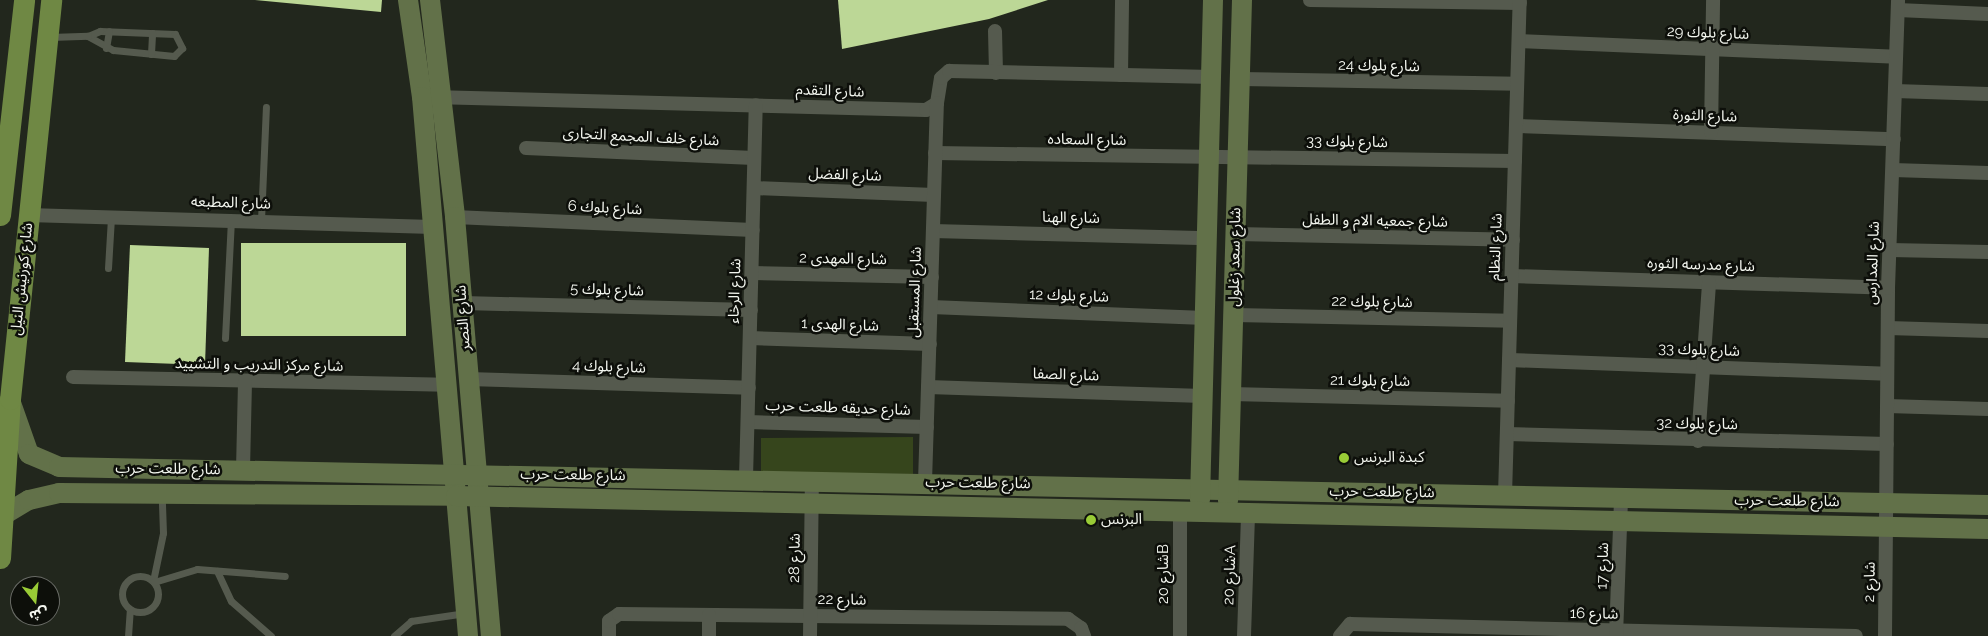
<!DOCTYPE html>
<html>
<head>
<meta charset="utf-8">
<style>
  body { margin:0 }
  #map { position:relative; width:1988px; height:636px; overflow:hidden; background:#22271d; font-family:Raleway,"Noto Sans Arabic",sans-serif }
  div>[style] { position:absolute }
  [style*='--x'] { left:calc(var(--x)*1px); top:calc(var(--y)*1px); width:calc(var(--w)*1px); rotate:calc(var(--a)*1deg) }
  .green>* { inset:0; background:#36451c }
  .building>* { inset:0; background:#bcd796 }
  .lane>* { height:7px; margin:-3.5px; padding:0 3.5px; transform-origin:3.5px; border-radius:3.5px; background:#555a4e }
  .lane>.ring { margin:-3.5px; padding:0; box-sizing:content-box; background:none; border:7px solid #555a4e; border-radius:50% }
  .street>* { height:14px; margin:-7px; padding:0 7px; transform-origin:7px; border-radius:7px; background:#555a4e }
  .secondary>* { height:20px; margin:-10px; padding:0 10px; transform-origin:10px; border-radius:10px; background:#627149 }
  .primary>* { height:21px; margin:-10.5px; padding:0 10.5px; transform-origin:10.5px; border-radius:10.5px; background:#6f8844 }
  .dots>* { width:14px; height:14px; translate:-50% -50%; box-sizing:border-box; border:2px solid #0d0f0a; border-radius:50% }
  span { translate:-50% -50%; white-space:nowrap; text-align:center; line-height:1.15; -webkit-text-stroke:5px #0d0f0a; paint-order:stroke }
  .street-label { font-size:15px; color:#f3f6ef }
  .poi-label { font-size:15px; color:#f3f6ef }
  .left { translate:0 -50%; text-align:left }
  .north { position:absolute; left:10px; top:576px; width:50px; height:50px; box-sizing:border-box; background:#0d0f0a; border:1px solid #696b66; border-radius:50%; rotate:164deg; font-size:14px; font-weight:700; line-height:20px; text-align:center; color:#f3f6ef }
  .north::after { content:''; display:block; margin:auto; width:18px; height:22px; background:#99cb36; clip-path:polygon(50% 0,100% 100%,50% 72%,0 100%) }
</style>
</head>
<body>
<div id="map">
  <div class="green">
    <div style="clip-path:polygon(913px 437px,913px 474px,761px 473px,761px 438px)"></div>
  </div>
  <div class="building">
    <div style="clip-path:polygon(255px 0,382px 0,381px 12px)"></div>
    <div style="clip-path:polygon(838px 0,1048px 0,989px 19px,842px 49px)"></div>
    <div style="clip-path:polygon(241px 243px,406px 243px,406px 336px,241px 336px)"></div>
    <div style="clip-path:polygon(130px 245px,209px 248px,205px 365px,125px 362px)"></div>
  </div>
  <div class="lane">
    <div style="--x:100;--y:31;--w:75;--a:2.3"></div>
    <div style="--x:175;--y:34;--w:16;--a:63"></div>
    <div style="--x:182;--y:48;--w:11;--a:135"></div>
    <div style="--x:174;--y:56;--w:61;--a:-174.4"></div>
    <div style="--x:113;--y:50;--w:29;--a:-151"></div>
    <div style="--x:88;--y:36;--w:13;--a:-23"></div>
    <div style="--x:50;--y:37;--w:38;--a:-2"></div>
    <div style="--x:106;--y:48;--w:17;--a:-80"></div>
    <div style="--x:151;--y:54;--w:21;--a:-87"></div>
    <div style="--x:261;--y:220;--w:113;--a:-87.5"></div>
    <div style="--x:108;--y:268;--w:51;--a:-86.6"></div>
    <div style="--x:225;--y:338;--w:119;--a:-87.1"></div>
    <div style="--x:217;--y:571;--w:33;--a:65"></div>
    <div style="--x:231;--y:601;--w:53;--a:41.2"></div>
    <div class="ring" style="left:122px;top:576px;width:29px;height:29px"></div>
    <div style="--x:153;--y:581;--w:49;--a:-78.2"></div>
    <div style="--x:163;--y:533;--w:38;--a:-92"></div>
    <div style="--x:154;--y:582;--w:45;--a:-16.8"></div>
    <div style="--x:197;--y:569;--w:88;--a:4.5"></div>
    <div style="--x:128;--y:636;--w:26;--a:-86"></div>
    <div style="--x:394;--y:636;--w:23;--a:-41"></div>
    <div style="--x:411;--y:621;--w:55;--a:-8.4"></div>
  </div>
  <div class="street">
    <div style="--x:1310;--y:0;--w:210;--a:0.8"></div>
    <div style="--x:1898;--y:10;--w:90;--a:2.5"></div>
    <div style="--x:995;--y:31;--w:42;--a:88.6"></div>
    <div style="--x:1519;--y:41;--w:377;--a:2.4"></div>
    <div style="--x:1121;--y:75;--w:75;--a:-89.2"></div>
    <div style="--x:1240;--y:79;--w:277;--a:1"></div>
    <div style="--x:1895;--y:91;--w:93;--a:1.8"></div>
    <div style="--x:432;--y:97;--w:494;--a:1.5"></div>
    <div style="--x:926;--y:110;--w:13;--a:-32"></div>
    <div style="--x:937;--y:103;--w:25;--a:-81"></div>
    <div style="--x:941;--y:78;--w:11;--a:-41"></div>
    <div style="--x:949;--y:71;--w:263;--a:1.3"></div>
    <div style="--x:1516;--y:126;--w:378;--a:2"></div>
    <div style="--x:1711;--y:132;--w:132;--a:-89.1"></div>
    <div style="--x:526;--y:148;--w:228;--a:2.5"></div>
    <div style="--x:935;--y:153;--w:580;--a:0.79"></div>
    <div style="--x:1893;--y:170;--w:95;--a:1.8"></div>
    <div style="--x:754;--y:188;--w:180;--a:2.2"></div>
    <div style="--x:28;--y:215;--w:405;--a:1.7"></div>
    <div style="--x:455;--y:217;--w:298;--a:2.5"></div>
    <div style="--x:933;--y:231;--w:275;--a:1.5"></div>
    <div style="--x:1236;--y:234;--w:277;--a:1.2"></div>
    <div style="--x:1890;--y:250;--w:98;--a:1.2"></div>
    <div style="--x:752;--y:273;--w:180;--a:1.3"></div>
    <div style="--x:1512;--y:276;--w:376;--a:1.8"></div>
    <div style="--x:463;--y:303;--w:288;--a:1.4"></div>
    <div style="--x:931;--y:307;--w:274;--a:2.3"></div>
    <div style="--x:1234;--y:315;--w:276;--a:1.2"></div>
    <div style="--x:1888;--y:328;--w:100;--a:1.7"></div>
    <div style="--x:750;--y:338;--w:180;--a:1.9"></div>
    <div style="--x:1509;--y:360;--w:378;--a:2.1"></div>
    <div style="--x:73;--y:377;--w:372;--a:1.2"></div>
    <div style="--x:468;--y:379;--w:281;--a:1.8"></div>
    <div style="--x:928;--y:387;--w:275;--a:1.9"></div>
    <div style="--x:1231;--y:394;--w:277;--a:1.4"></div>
    <div style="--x:1887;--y:406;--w:101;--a:1.7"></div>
    <div style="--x:748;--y:422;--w:179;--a:1.6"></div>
    <div style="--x:1507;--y:434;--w:380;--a:1.5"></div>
    <div style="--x:1698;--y:441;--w:159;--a:-86"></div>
    <div style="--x:243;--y:470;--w:89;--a:-88.7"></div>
    <div style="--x:746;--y:478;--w:373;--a:-88.5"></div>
    <div style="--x:925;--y:482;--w:379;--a:-88.2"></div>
    <div style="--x:1505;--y:495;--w:495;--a:-88.3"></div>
    <div style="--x:609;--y:636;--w:15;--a:-90"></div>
    <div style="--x:609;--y:621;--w:12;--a:-35"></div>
    <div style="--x:619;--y:614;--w:449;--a:0.6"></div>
    <div style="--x:1068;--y:619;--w:16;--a:35"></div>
    <div style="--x:1081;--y:628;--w:9;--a:69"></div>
    <div style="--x:709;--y:636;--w:21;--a:-90"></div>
    <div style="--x:810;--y:636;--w:156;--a:-89.3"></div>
    <div style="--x:1180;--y:636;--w:124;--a:-90"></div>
    <div style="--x:1244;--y:636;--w:122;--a:-88.1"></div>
    <div style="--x:1340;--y:636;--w:16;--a:-50"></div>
    <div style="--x:1350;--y:624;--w:506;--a:1.36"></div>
    <div style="--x:1616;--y:636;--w:139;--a:-87.9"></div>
    <div style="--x:1885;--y:636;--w:348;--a:-89.5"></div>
    <div style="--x:1888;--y:288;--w:288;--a:-88"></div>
  </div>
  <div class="secondary">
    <div style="--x:408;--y:0;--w:98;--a:81.8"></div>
    <div style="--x:422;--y:97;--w:541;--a:85.12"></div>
    <div style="--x:430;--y:0;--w:218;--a:83.4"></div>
    <div style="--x:455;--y:217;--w:421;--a:85.1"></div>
    <div style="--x:10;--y:400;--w:57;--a:70.6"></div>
    <div style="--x:29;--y:454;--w:33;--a:23"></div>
    <div style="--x:59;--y:467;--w:1929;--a:1.13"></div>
    <div style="--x:1200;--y:500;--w:500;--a:-88.51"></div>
    <div style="--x:1228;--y:501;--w:501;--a:-88.4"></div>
    <div style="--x:2;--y:516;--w:31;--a:-31"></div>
    <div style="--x:29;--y:500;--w:31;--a:-13"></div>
    <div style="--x:59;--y:493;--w:397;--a:0.4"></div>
    <div style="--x:456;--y:496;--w:1532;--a:1.23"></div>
  </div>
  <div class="primary">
    <div style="--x:0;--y:215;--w:216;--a:-83.6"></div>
    <div style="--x:0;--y:558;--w:159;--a:-86.4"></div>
    <div style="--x:10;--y:399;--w:401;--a:-84.1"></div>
  </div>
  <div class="dots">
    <div style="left:1344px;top:458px;background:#99cb36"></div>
    <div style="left:1091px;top:520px;background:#99cb36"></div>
  </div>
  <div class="street-label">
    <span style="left:1708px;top:33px;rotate:2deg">شارع بلوك 29</span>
    <span style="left:1379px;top:66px;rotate:1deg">شارع بلوك 24</span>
    <span style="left:830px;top:91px;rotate:2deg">شارع التقدم</span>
    <span style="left:1705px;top:116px;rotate:2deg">شارع الثورة</span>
    <span style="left:641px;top:137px;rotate:3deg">شارع خلف المجمع التجارى</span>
    <span style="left:1087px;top:140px;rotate:1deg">شارع السعاده</span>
    <span style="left:1347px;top:142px;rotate:1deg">شارع بلوك 33</span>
    <span style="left:845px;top:175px;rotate:2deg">شارع الفضل</span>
    <span style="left:231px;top:203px;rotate:2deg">شارع المطبعه</span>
    <span style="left:605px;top:208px;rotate:3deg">شارع بلوك 6</span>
    <span style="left:1071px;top:218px;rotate:1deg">شارع الهنا</span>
    <span style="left:1375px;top:221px;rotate:1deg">شارع جمعيه الام و الطفل</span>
    <span style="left:1496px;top:247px;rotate:-88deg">شارع النظام</span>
    <span style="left:1235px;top:257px;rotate:-89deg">شارع سعد زغلول</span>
    <span style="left:843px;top:259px;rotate:1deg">شارع المهدى 2</span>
    <span style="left:1873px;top:263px;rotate:-88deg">شارع المدارس</span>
    <span style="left:1701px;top:265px;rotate:2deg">شارع مدرسه الثوره</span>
    <span style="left:22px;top:279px;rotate:-84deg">شارع كورنيش النيل</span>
    <span style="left:607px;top:290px;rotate:2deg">شارع بلوك 5</span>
    <span style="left:735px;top:291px;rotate:-88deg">شارع الرخاء</span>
    <span style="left:915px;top:292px;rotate:-88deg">شارع المستقبل</span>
    <span style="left:1069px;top:296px;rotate:2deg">شارع بلوك 12</span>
    <span style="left:1372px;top:302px;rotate:1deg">شارع بلوك 22</span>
    <span style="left:463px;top:318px;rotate:-94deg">شارع النصر</span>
    <span style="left:840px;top:325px;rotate:2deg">شارع الهدى 1</span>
    <span style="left:1699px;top:350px;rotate:2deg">شارع بلوك 33</span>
    <span style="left:259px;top:365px;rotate:1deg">شارع مركز التدريب و التشييد</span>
    <span style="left:609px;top:367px;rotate:2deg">شارع بلوك 4</span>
    <span style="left:1066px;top:375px;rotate:2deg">شارع الصفا</span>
    <span style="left:1370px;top:381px;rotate:1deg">شارع بلوك 21</span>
    <span style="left:838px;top:408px;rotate:2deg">شارع حديقه طلعت حرب</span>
    <span style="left:1697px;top:424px;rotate:1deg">شارع بلوك 32</span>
    <span style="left:168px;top:469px;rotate:1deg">شارع طلعت حرب</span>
    <span style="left:573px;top:475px;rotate:1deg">شارع طلعت حرب</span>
    <span style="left:978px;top:483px;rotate:1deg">شارع طلعت حرب</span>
    <span style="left:1382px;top:492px;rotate:1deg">شارع طلعت حرب</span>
    <span style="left:1787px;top:501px;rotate:1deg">شارع طلعت حرب</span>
    <span style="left:795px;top:558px;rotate:-89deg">شارع 28</span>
    <span style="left:1603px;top:566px;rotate:-88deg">شارع 17</span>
    <span style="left:1164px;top:574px;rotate:-90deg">شارع 20B</span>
    <span style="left:1230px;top:575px;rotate:-88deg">شارع 20A</span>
    <span style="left:1870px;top:582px;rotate:-89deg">شارع 2</span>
    <span style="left:842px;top:600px;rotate:1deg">شارع 22</span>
    <span style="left:1594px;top:614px;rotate:1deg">شارع 16</span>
  </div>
  <div class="poi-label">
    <span class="left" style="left:1354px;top:458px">كبدة البرنس</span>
    <span class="left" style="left:1101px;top:520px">البرنس</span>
  </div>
  <div class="north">ش</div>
</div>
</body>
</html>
